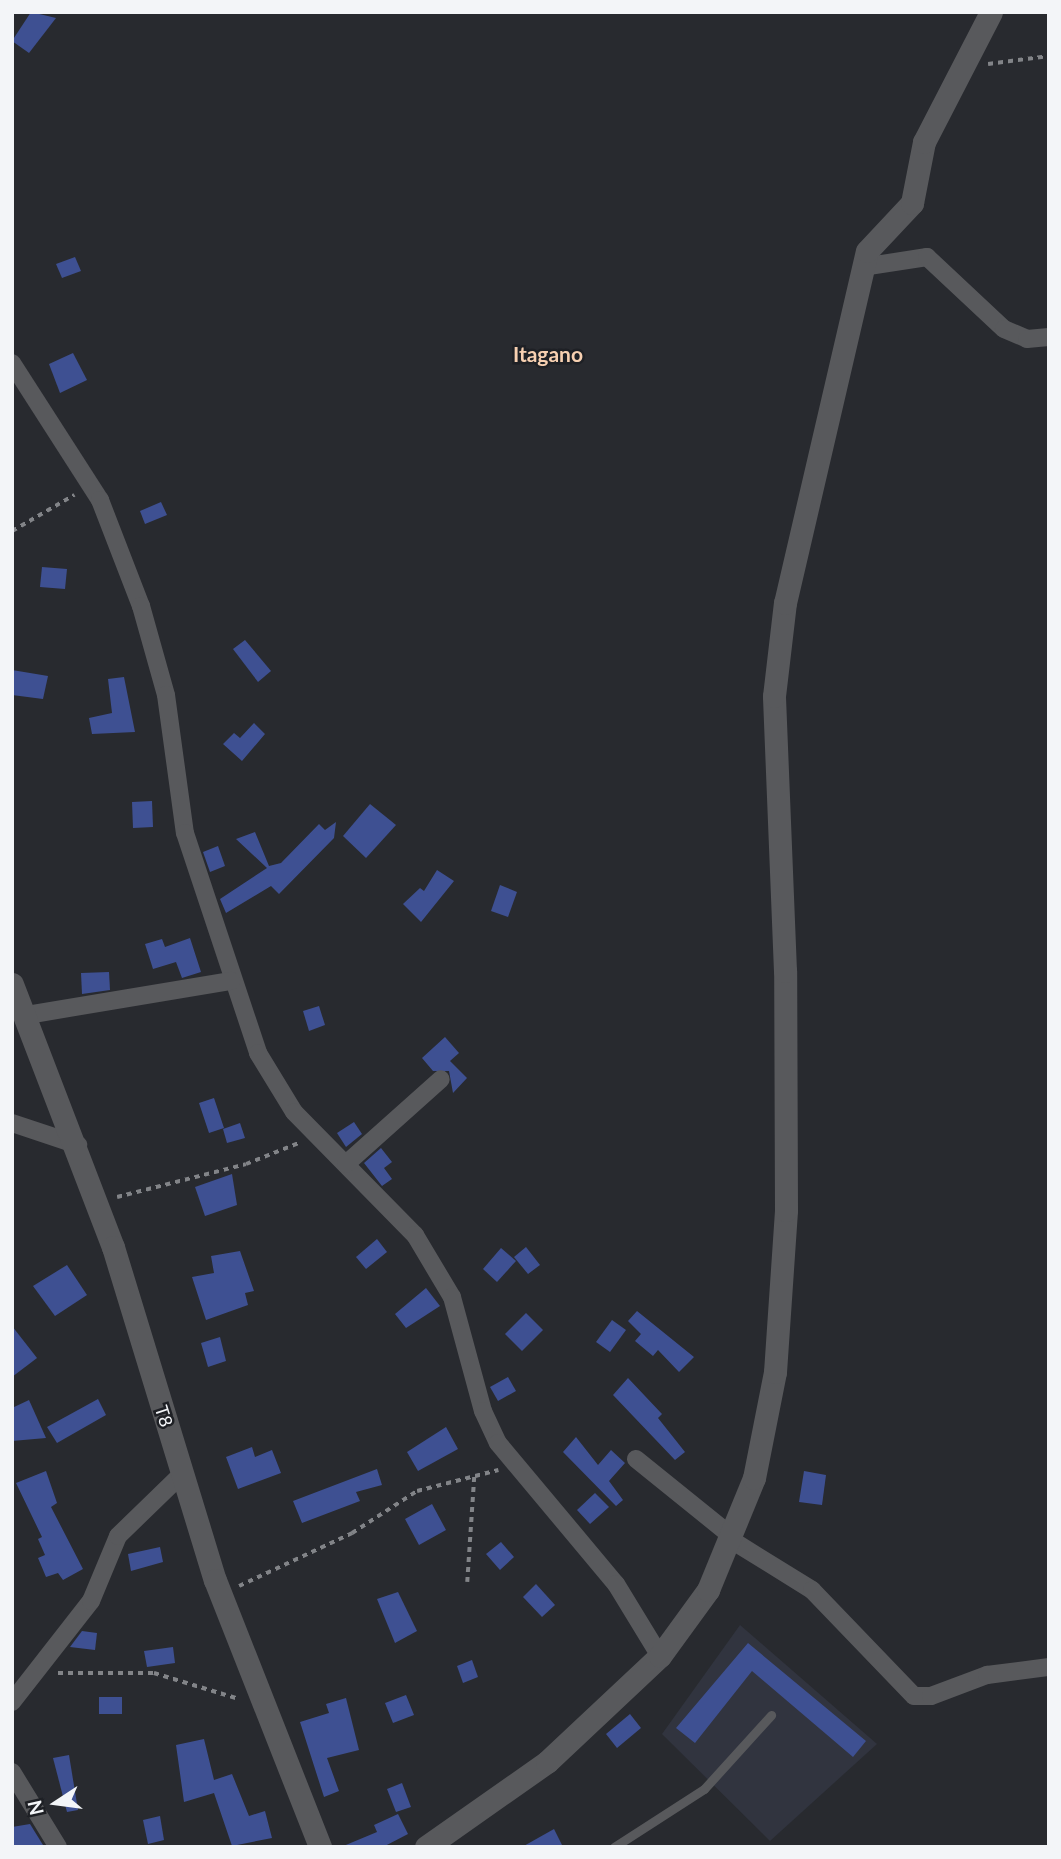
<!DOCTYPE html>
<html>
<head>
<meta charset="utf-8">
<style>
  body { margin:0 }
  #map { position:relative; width:1061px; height:1859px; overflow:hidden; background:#282a2f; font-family:Lato,sans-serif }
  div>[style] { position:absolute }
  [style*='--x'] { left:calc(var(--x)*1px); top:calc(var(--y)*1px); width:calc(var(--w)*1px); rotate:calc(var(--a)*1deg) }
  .built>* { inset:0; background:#31343f }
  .building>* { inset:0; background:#3e5092 }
  .path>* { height:3.5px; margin-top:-1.75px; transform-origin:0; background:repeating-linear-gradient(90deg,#828488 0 5px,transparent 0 10px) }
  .service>* { height:9px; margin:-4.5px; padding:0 4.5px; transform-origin:4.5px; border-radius:4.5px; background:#58595c }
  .minor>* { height:18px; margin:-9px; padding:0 9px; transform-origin:9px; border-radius:9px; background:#58595c }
  .tertiary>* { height:23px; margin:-11.5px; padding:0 11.5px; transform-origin:11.5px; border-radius:11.5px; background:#58595c }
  span { translate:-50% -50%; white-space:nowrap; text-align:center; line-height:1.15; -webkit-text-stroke:5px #1e2025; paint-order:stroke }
  .street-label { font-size:18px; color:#f3f5f8 }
  .quarter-label { font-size:21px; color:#f7d0b1; font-weight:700 }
  .frame { position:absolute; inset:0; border:14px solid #f3f5f8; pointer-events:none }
  .north { position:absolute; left:21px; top:1768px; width:70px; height:70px; -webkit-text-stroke:5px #1e2025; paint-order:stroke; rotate:257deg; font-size:19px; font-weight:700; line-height:28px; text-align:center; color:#f3f5f8 }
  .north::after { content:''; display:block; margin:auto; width:24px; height:32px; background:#f3f5f8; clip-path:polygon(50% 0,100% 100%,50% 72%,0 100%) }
</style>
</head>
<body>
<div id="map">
  <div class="built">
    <div style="clip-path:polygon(740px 1625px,877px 1744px,770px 1841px,662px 1734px)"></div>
  </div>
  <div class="building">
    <div style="clip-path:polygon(31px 12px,56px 18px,29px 53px,12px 41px)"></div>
    <div style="clip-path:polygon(75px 257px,81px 271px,62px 278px,56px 264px)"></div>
    <div style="clip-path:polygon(73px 353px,87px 380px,60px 393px,49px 364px)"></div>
    <div style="clip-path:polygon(161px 502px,167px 515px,145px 524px,140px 511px)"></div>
    <div style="clip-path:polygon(42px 567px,67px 569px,65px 589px,40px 587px)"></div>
    <div style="clip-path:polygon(245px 640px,271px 671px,258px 682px,233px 649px)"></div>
    <div style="clip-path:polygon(12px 670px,48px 676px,43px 699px,12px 695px)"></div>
    <div style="clip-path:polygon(124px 677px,135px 732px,92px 734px,89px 718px,112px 713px,108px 679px)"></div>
    <div style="clip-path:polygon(254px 723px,265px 734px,242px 761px,223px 744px,234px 733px,240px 738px)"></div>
    <div style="clip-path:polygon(152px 801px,153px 827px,133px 828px,132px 802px)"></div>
    <div style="clip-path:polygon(370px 804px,396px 825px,366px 858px,343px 836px)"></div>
    <div style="clip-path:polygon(336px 822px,334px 838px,279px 894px,271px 886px,226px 913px,220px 899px,267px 868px,236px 839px,255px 832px,269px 866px,281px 863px,319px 824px,325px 830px)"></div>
    <div style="clip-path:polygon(218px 846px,225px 866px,210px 872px,203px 852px)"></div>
    <div style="clip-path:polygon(437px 870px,454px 881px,421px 922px,403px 904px,420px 888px,424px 891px)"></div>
    <div style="clip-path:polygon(500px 885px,517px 892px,508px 917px,491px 911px)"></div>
    <div style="clip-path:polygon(190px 938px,201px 972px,182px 978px,176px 962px,153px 969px,145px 944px,162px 939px,165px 947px)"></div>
    <div style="clip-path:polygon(109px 972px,110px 990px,82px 994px,81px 973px)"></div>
    <div style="clip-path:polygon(319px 1006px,325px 1025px,309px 1031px,303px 1011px)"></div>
    <div style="clip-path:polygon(445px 1037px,459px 1053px,450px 1061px,467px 1078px,453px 1093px,449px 1071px,433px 1071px,422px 1058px)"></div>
    <div style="clip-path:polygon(214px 1098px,224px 1128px,209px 1133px,199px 1103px)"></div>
    <div style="clip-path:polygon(354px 1122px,362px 1134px,346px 1147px,337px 1133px)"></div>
    <div style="clip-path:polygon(240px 1123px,245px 1138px,227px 1143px,223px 1129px)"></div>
    <div style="clip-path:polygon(381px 1148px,392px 1162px,384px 1168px,392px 1179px,382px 1186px,364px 1163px)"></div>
    <div style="clip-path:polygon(232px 1174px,237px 1205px,205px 1216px,195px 1187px)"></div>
    <div style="clip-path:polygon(377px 1239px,387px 1252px,366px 1269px,356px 1257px)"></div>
    <div style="clip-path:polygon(526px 1247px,540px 1265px,528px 1274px,514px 1257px)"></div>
    <div style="clip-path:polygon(501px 1248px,516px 1261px,497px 1282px,483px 1269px)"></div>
    <div style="clip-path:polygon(240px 1251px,254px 1291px,245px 1293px,248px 1305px,206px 1320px,192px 1277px,214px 1273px,211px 1256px)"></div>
    <div style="clip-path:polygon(67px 1265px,87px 1295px,55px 1316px,33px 1286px)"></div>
    <div style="clip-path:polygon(426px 1288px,440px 1306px,406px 1328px,395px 1314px)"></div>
    <div style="clip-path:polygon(637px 1311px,694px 1357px,679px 1372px,658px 1350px,653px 1356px,635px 1341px,641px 1334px,628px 1321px)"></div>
    <div style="clip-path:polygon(526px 1313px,543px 1330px,522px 1351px,505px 1334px)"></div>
    <div style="clip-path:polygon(612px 1320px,626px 1330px,610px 1352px,596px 1342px)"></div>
    <div style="clip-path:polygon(12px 1326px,37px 1358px,12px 1377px)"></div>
    <div style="clip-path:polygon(220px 1337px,226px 1361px,208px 1367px,201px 1343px)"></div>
    <div style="clip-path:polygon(508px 1377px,516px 1391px,498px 1401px,490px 1387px)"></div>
    <div style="clip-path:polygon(628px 1378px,662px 1414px,658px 1418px,685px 1452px,675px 1460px,613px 1395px)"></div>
    <div style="clip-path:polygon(98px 1399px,106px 1415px,57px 1443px,47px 1427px)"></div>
    <div style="clip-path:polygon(29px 1400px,46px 1438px,12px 1441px,12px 1408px)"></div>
    <div style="clip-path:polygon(446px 1427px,458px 1449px,418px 1471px,407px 1452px)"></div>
    <div style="clip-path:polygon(576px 1437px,598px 1465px,611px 1450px,625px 1463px,609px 1481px,623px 1500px,616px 1506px,563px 1452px)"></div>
    <div style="clip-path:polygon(252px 1447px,255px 1457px,272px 1450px,281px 1473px,238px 1489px,226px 1457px)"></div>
    <div style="clip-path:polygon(377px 1469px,382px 1485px,356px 1492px,360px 1501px,302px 1523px,293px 1501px)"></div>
    <div style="clip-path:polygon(46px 1471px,57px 1503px,51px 1507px,83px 1569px,63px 1580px,58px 1573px,46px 1577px,38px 1558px,45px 1555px,38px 1539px,42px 1537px,16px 1483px)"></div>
    <div style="clip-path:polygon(804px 1471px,826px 1475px,822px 1505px,799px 1502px)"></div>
    <div style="clip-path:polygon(595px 1493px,609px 1507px,590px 1524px,577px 1510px)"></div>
    <div style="clip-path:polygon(432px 1504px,446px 1530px,419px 1545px,405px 1519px)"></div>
    <div style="clip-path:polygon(501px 1542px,514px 1557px,500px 1570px,486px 1554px)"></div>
    <div style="clip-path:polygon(160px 1547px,163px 1562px,131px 1571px,128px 1554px)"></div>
    <div style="clip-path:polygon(536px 1584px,555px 1605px,542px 1617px,523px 1597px)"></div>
    <div style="clip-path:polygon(398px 1592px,417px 1631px,395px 1643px,377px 1599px)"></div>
    <div style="clip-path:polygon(82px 1631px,97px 1633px,95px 1650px,70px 1647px)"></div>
    <div style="clip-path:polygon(748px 1643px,866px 1741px,853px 1757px,752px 1671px,695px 1743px,676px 1728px)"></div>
    <div style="clip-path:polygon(173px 1647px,175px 1663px,147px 1667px,144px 1651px)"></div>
    <div style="clip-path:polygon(472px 1660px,478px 1677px,463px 1683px,457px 1666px)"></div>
    <div style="clip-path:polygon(406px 1695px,414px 1715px,393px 1723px,385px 1703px)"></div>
    <div style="clip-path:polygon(99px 1697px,122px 1697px,122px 1714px,99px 1714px)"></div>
    <div style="clip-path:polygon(346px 1698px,359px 1750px,327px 1758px,339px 1791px,324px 1797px,300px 1722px,329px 1713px,326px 1704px)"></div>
    <div style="clip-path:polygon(630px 1714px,641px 1728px,617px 1748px,606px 1734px)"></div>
    <div style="clip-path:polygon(204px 1739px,214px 1780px,232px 1774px,249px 1816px,265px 1811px,272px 1838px,232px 1846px,214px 1793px,184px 1802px,176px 1745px)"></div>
    <div style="clip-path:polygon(69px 1755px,78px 1810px,67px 1812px,53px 1758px)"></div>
    <div style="clip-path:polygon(402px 1783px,411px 1807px,396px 1812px,387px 1789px)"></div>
    <div style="clip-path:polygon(398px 1814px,408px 1834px,383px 1847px,341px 1847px,377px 1832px,374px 1825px)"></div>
    <div style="clip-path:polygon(160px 1816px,164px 1840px,148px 1844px,143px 1820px)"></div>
    <div style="clip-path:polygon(30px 1824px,43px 1845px,12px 1847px,12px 1827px)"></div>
    <div style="clip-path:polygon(554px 1829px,563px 1847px,522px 1847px)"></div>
  </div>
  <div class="path">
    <div style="--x:988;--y:64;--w:62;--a:-7.5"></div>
    <div style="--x:12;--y:531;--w:72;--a:-30.1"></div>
    <div style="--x:117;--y:1197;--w:133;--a:-14.3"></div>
    <div style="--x:246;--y:1164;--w:59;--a:-21.8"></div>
    <div style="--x:467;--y:1582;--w:106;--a:-86.2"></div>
    <div style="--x:239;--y:1586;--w:125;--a:-25.1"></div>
    <div style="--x:352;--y:1533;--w:77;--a:-32.9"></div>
    <div style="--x:417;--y:1491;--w:84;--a:-14.5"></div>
    <div style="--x:58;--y:1673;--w:96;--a:0"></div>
    <div style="--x:154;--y:1673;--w:89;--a:17"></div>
  </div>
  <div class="service">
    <div style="--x:614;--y:1847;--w:107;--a:-32.8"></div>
    <div style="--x:704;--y:1789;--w:100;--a:-47.8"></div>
  </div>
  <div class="minor">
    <div style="--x:862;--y:267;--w:66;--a:-8.7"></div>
    <div style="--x:927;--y:257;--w:105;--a:43.1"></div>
    <div style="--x:1004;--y:329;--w:25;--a:23"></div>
    <div style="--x:1027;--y:339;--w:22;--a:-5"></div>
    <div style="--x:12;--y:363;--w:163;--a:57.3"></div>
    <div style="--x:100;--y:500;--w:114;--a:68.9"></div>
    <div style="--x:141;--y:606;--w:92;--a:74.3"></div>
    <div style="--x:166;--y:695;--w:139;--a:82.2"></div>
    <div style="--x:185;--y:833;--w:232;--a:71.6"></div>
    <div style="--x:258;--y:1053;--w:69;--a:58.6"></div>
    <div style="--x:294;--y:1112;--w:173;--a:45.5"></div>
    <div style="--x:415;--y:1235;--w:72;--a:59.2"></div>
    <div style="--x:452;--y:1297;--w:118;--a:74.8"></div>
    <div style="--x:483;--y:1411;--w:35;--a:65"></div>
    <div style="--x:498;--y:1443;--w:184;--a:50.1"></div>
    <div style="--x:616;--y:1584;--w:84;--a:58.6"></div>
    <div style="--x:27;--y:1015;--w:207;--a:-9.5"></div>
    <div style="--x:12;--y:1123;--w:70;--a:18.4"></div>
    <div style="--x:346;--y:1164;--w:127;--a:-41.8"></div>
    <div style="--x:636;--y:1459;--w:126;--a:38.9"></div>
    <div style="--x:733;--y:1541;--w:93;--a:31.8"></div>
    <div style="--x:812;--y:1590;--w:147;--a:46.1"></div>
    <div style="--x:914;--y:1696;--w:17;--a:0"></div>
    <div style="--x:931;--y:1696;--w:60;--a:-20.6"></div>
    <div style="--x:987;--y:1675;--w:63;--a:-7.4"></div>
    <div style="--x:12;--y:1702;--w:128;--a:-52"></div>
    <div style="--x:91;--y:1601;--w:70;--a:-67.4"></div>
    <div style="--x:118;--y:1536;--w:89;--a:-44.1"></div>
    <div style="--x:12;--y:1772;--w:88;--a:58.5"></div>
  </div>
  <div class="tertiary">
    <div style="--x:12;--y:984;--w:282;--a:69"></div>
    <div style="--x:113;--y:1247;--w:348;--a:73"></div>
    <div style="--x:215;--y:1580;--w:287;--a:68.5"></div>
    <div style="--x:426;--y:1847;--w:148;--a:-35.1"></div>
    <div style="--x:547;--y:1762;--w:155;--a:-43.2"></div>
    <div style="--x:660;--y:1656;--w:82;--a:-54"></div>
    <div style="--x:708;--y:1590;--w:121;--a:-67.7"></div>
    <div style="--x:754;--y:1478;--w:108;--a:-78.8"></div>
    <div style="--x:775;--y:1372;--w:162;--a:-86.1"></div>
    <div style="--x:786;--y:1210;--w:239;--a:-90.2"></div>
    <div style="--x:785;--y:971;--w:275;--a:-92.3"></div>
    <div style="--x:774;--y:696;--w:94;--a:-83.3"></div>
    <div style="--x:785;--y:603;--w:361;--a:-76.9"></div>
    <div style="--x:867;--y:251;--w:66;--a:-46.8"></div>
    <div style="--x:912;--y:203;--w:62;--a:-78.9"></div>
    <div style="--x:924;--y:142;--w:146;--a:-62.7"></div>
  </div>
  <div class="street-label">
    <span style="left:164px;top:1416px;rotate:72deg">T8</span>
  </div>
  <div class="quarter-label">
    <span style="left:548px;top:354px">Itagano</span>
  </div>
  <div class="frame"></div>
  <div class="north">N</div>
</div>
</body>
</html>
